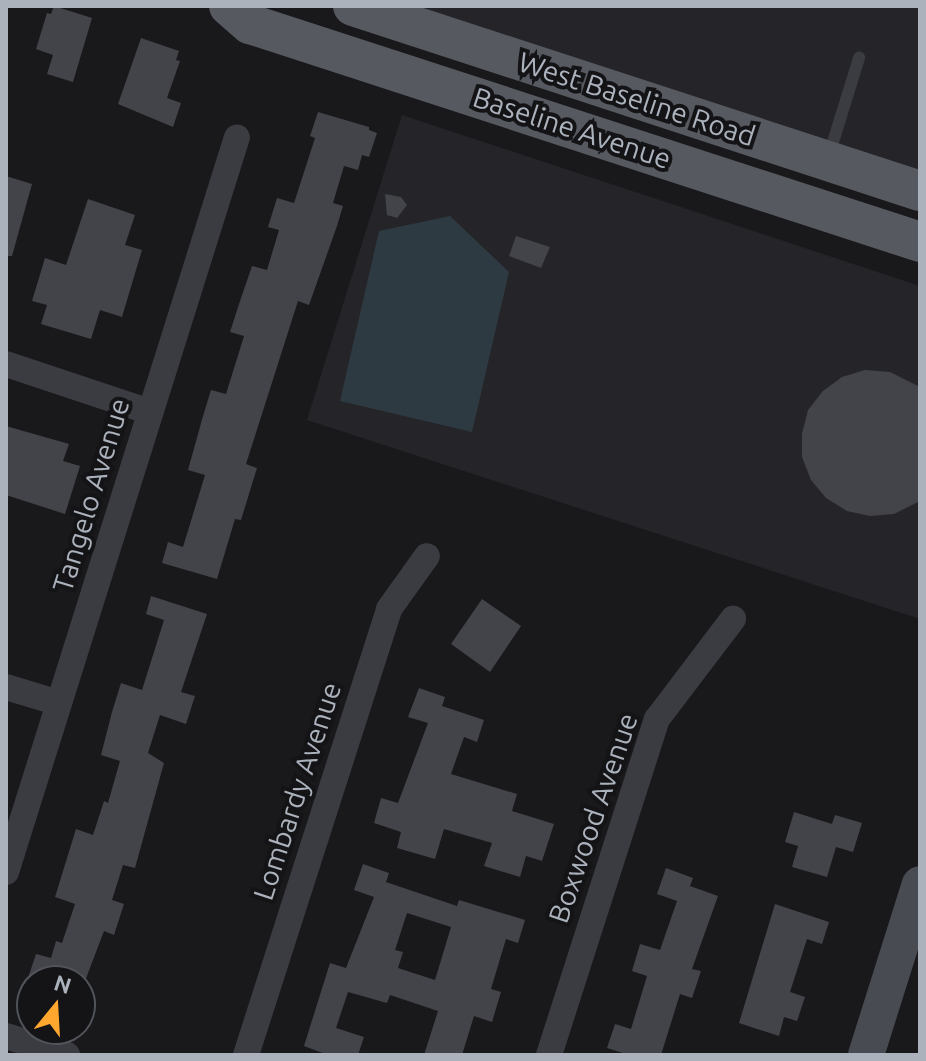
<!DOCTYPE html>
<html>
<head>
<meta charset="utf-8">
<style>
  body { margin:0 }
  #map { position:relative; width:926px; height:1061px; overflow:hidden; background:#19191c; font-family:Ubuntu,sans-serif }
  div>[style] { position:absolute }
  [style*='--x'] { left:calc(var(--x)*1px); top:calc(var(--y)*1px); width:calc(var(--w)*1px); rotate:calc(var(--a)*1deg) }
  .built>* { inset:0; background:#252529 }
  .water>* { inset:0; background:#2e3a41 }
  .building>* { inset:0; background:#434449 }
  .service>* { height:12px; margin:-6px; padding:0 6px; transform-origin:6px; border-radius:6px; background:#3a3c41 }
  .minor>* { height:26px; margin:-13px; padding:0 13px; transform-origin:13px; border-radius:13px; background:#3a3c41 }
  .secondary>* { height:36px; margin:-18px; padding:0 18px; transform-origin:18px; border-radius:18px; background:#484b51 }
  .primary>* { height:40px; margin:-20px; padding:0 20px; transform-origin:20px; border-radius:20px; background:#565960 }
  span { translate:-50% -50%; white-space:nowrap; text-align:center; line-height:1.15; -webkit-text-stroke:8px #141417; paint-order:stroke }
  .street-label { font-size:28px; color:#abb2bc }
  .frame { position:absolute; inset:0; border:8px solid #abb2bc; pointer-events:none }
  .north { position:absolute; left:16px; top:965px; width:80px; height:80px; box-sizing:border-box; background:#141417; border:2px solid #505359; border-radius:50%; rotate:18deg; font-size:22px; font-weight:700; line-height:32px; text-align:center; color:#abb2bc }
  .north::after { content:''; display:block; margin:auto; width:28px; height:36px; background:#ffa72e; clip-path:polygon(50% 0,100% 100%,50% 72%,0 100%) }
</style>
</head>
<body>
<div id="map">
  <div class="built">
    <div style="clip-path:polygon(396px 6px,920px 6px,920px 174px)"></div>
    <div style="clip-path:polygon(402px 115px,920px 286px,920px 619px,307px 420px)"></div>
  </div>
  <div class="water">
    <div style="clip-path:polygon(450px 216px,509px 272px,472px 432px,340px 401px,379px 231px)"></div>
  </div>
  <div class="building">
    <div style="clip-path:polygon(54px 6px,92px 18px,73px 82px,47px 74px,53px 55px,36px 49px,47px 13px,51px 14px)"></div>
    <div style="clip-path:polygon(141px 38px,179px 51px,176px 60px,180px 61px,167px 98px,181px 103px,173px 127px,118px 104px)"></div>
    <div style="clip-path:polygon(318px 112px,369px 127px,369px 130px,377px 133px,369px 157px,362px 155px,358px 170px,344px 166px,333px 203px,343px 206px,337px 226px,309px 305px,298px 301px,246px 464px,257px 468px,241px 520px,235px 519px,217px 579px,162px 563px,168px 542px,183px 547px,205px 475px,188px 470px,203px 416px,211px 390px,226px 394px,244px 336px,230px 332px,239px 304px,252px 266px,267px 270px,279px 230px,268px 227px,277px 198px,294px 203px,315px 138px,310px 136px)"></div>
    <div style="clip-path:polygon(6px 176px,32px 184px,12px 256px,6px 256px)"></div>
    <div style="clip-path:polygon(385px 194px,401px 197px,407px 205px,397px 218px,387px 215px)"></div>
    <div style="clip-path:polygon(88px 199px,135px 215px,125px 245px,142px 250px,122px 317px,100px 310px,91px 339px,41px 324px,47px 305px,32px 301px,45px 258px,66px 265px)"></div>
    <div style="clip-path:polygon(516px 236px,550px 247px,541px 268px,509px 256px)"></div>
    <div style="clip-path:polygon(865px 370px,890px 372px,920px 387px,920px 501px,894px 514px,870px 516px,847px 511px,826px 498px,811px 480px,802px 457px,802px 434px,808px 410px,823px 391px,842px 377px)"></div>
    <div style="clip-path:polygon(6px 426px,69px 444px,63px 461px,80px 466px,65px 514px,6px 495px)"></div>
    <div style="clip-path:polygon(151px 596px,207px 614px,181px 692px,195px 696px,186px 724px,160px 715px,148px 753px,164px 763px,135px 868px,123px 865px,112px 900px,124px 904px,114px 935px,104px 931px,85px 981px,27px 981px,36px 954px,51px 958px,56px 941px,62px 943px,75px 904px,55px 897px,76px 829px,93px 835px,104px 801px,108px 803px,120px 761px,101px 755px,112px 712px,121px 683px,142px 690px,164px 620px,146px 614px)"></div>
    <div style="clip-path:polygon(482px 599px,521px 626px,490px 672px,451px 644px)"></div>
    <div style="clip-path:polygon(419px 688px,445px 697px,442px 706px,484px 720px,477px 742px,464px 737px,451px 774px,517px 794px,512px 811px,554px 824px,542px 861px,526px 856px,520px 877px,484px 866px,492px 843px,444px 829px,435px 859px,397px 848px,401px 832px,374px 823px,381px 798px,398px 803px,428px 723px,408px 717px)"></div>
    <div style="clip-path:polygon(794px 812px,832px 824px,835px 815px,862px 823px,853px 852px,836px 847px,827px 877px,792px 867px,798px 846px,785px 842px)"></div>
    <div style="clip-path:polygon(evenodd,363px 864px,389px 873px,386px 882px,457px 906px,459px 900px,525px 920px,518px 943px,506px 939px,491px 989px,501px 992px,492px 1022px,474px 1016px,462px 1055px,424px 1055px,438px 1011px,390px 995px,387px 1003px,348px 992px,336px 1028px,364px 1037px,358px 1055px,328px 1055px,304px 1046px,330px 963px,346px 968px,374px 897px,354px 890px,363px 864px,407px 913px,451px 927px,435px 980px,398px 968px,403px 952px,395px 950px,407px 913px)"></div>
    <div style="clip-path:polygon(666px 868px,693px 878px,690px 886px,718px 896px,692px 969px,701px 971px,692px 998px,680px 994px,661px 1055px,629px 1055px,607px 1048px,615px 1024px,631px 1029px,647px 976px,632px 971px,640px 944px,660px 950px,677px 901px,657px 894px)"></div>
    <div style="clip-path:polygon(775px 904px,829px 922px,822px 944px,807px 939px,790px 992px,805px 997px,797px 1021px,784px 1017px,779px 1036px,739px 1023px)"></div>
  </div>
  <div class="service">
    <div style="--x:829;--y:155;--w:102;--a:-72.8"></div>
  </div>
  <div class="minor">
    <div style="--x:6;--y:364;--w:152;--a:18.4"></div>
    <div style="--x:6;--y:687;--w:55;--a:16.8"></div>
    <div style="--x:6;--y:872;--w:770;--a:-72.55"></div>
    <div style="--x:6;--y:1036;--w:64;--a:17.3"></div>
    <div style="--x:246;--y:1055;--w:468;--a:-72.2"></div>
    <div style="--x:389;--y:609;--w:65;--a:-54.4"></div>
    <div style="--x:549;--y:1055;--w:353;--a:-72.2"></div>
    <div style="--x:657;--y:719;--w:126;--a:-52.8"></div>
  </div>
  <div class="secondary">
    <div style="--x:866;--y:1055;--w:179;--a:-72.5"></div>
  </div>
  <div class="primary">
    <div style="--x:229;--y:6;--w:28;--a:41"></div>
    <div style="--x:250;--y:24;--w:705;--a:18.02"></div>
    <div style="--x:353;--y:6;--w:596;--a:18.07"></div>
  </div>
  <div class="street-label">
    <span style="left:637px;top:99px;rotate:18deg">West Baseline Road</span>
    <span style="left:572px;top:128px;rotate:18deg">Baseline Avenue</span>
    <span style="left:91px;top:495px;rotate:-73deg">Tangelo Avenue</span>
    <span style="left:297px;top:791px;rotate:-72deg">Lombardy Avenue</span>
    <span style="left:593px;top:818px;rotate:-71deg">Boxwood Avenue</span>
  </div>
  <div class="frame"></div>
  <div class="north">N</div>
</div>
</body>
</html>
